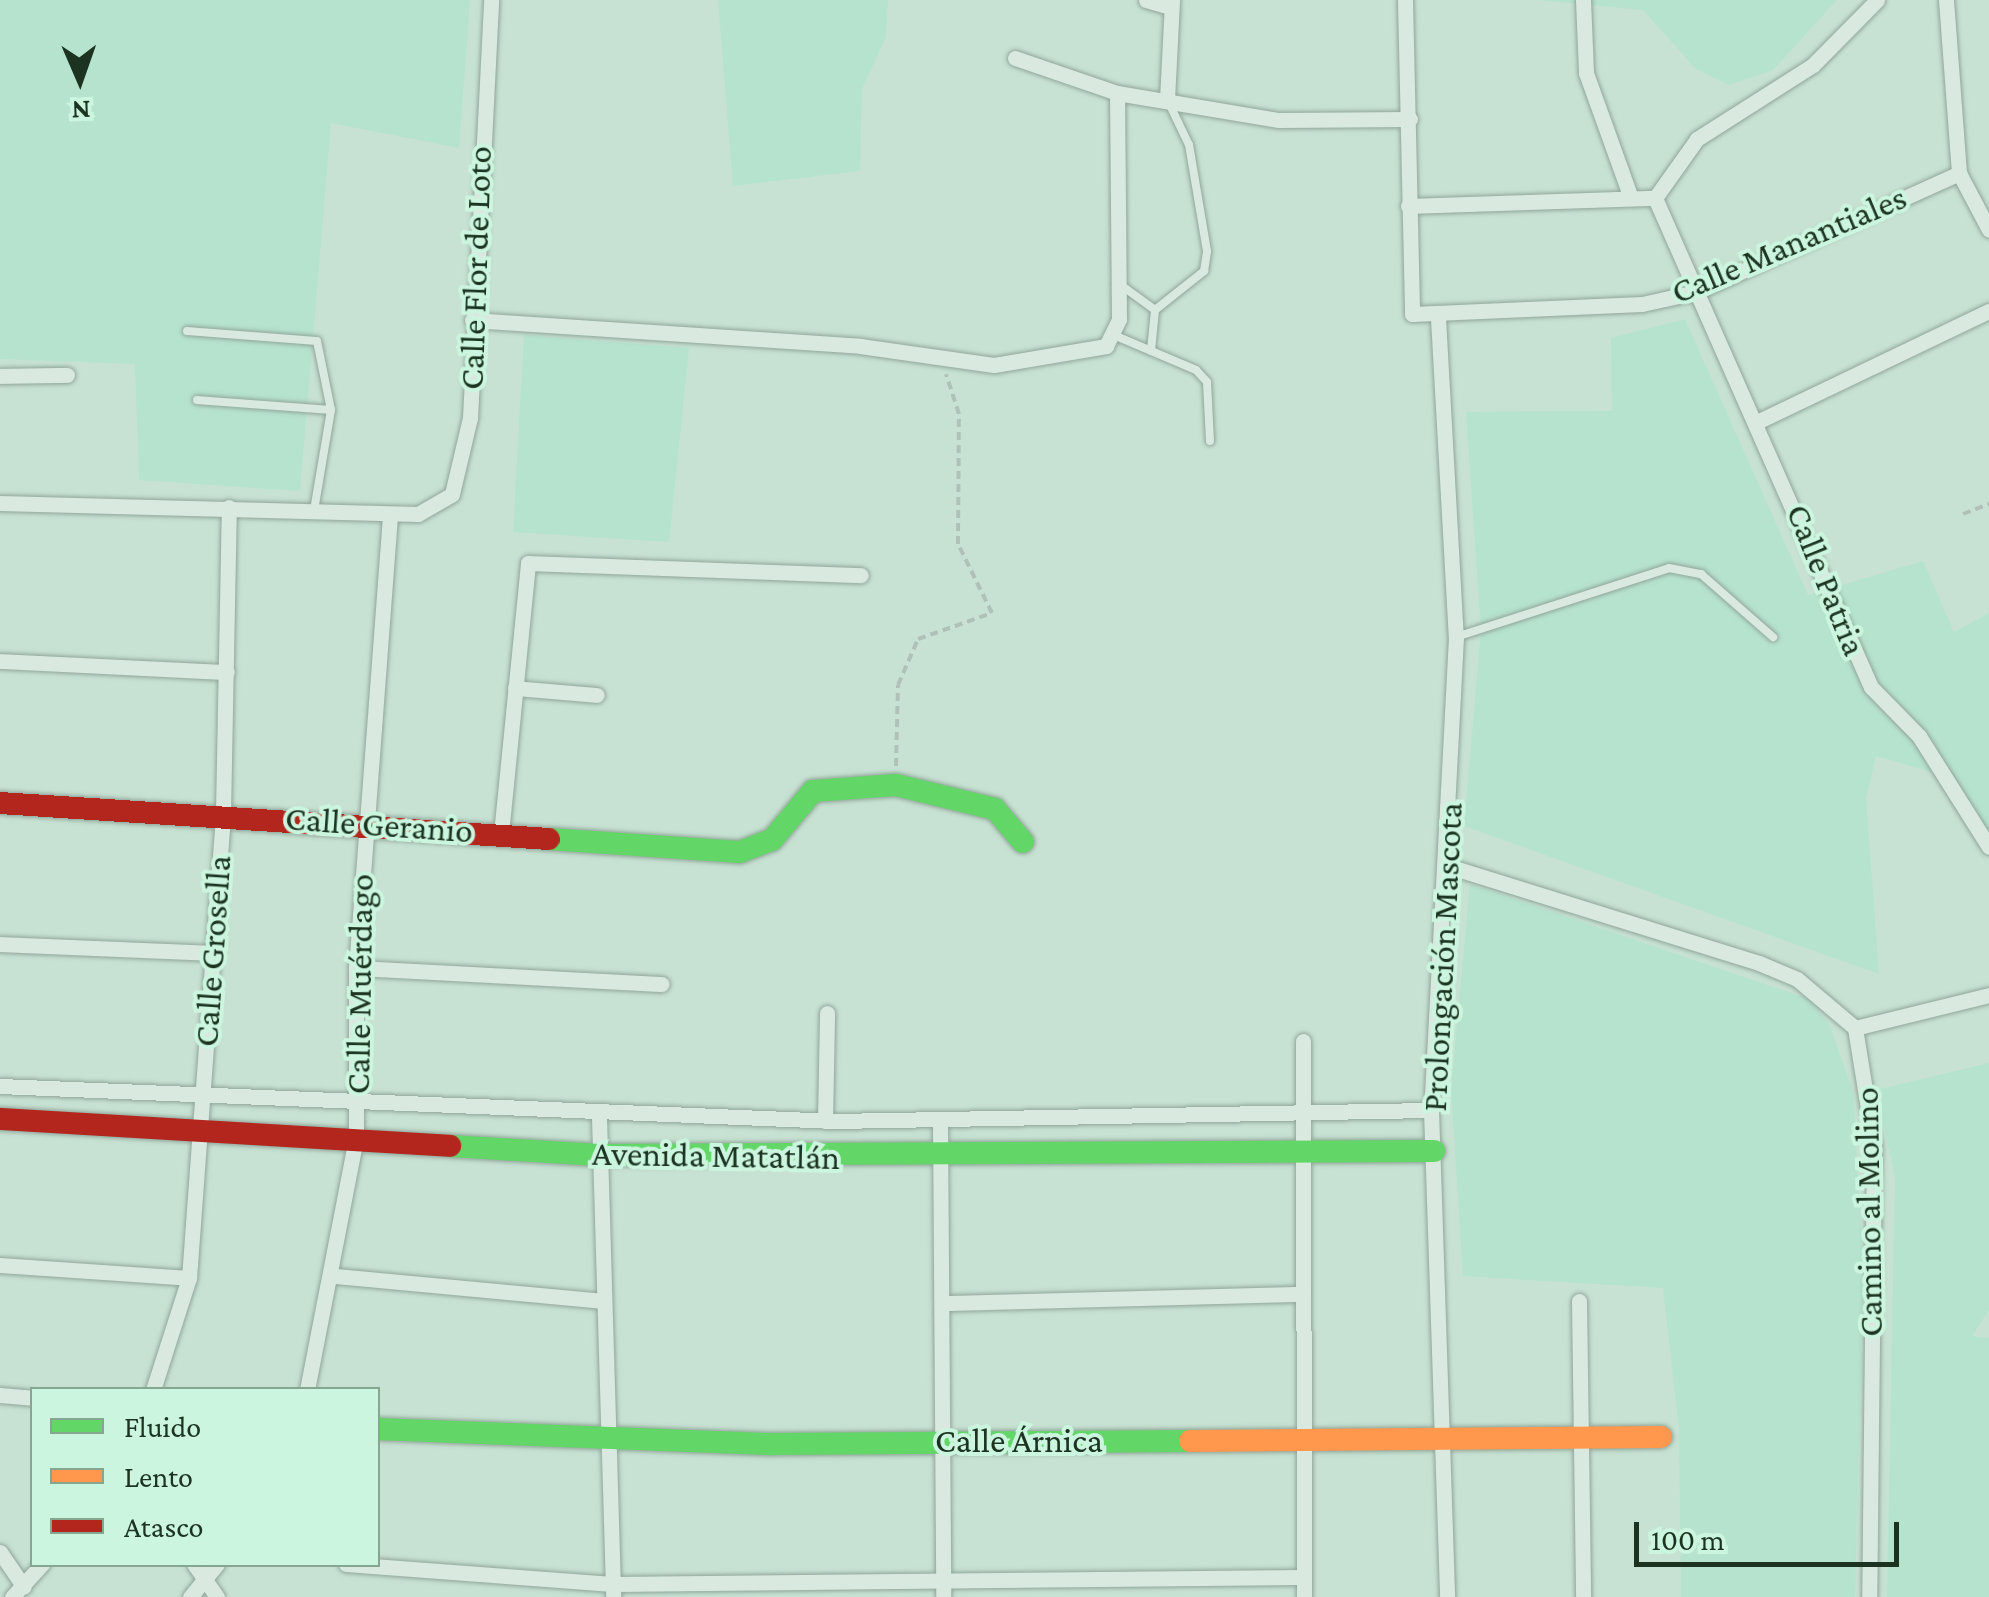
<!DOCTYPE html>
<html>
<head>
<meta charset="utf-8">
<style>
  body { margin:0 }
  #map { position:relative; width:1989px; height:1597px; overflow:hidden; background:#c7e2d3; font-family:"Crimson Pro",serif }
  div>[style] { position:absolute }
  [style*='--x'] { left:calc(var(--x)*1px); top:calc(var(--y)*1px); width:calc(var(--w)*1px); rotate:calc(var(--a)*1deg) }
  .farmland>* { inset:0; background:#b6e3ce }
  .path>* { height:4px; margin-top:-2px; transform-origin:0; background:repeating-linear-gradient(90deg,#b0c2b7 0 8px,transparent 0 13px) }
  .roads { filter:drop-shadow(0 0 2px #91a699) drop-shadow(0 0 2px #91a699) }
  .lane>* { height:8px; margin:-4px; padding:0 4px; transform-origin:4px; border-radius:4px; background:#d9e9e0 }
  .street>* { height:15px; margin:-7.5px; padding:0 7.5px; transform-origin:7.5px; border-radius:7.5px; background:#d9e9e0 }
  .fast>* { height:22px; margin:-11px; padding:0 11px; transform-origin:11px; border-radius:11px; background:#63d668 }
  .slow>* { height:22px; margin:-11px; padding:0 11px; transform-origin:11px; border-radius:11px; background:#ff974d }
  .jam>* { height:22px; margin:-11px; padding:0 11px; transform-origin:11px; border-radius:11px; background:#b3261e }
  span { translate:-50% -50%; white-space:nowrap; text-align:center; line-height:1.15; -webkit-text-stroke:8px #cbf5de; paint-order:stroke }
  .street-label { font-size:35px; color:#1b3320 }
  .legend { position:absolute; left:30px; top:1387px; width:350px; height:180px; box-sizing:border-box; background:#cbf5de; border:2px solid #85a792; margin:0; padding:12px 18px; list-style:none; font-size:30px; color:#1b3320 }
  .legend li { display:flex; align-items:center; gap:20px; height:50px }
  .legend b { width:50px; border:2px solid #85a792 }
  .north { position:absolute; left:30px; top:30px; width:100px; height:100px; -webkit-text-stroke:8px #cbf5de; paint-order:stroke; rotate:178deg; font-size:28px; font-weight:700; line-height:40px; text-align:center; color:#1b3320 }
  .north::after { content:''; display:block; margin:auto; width:35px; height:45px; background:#1b3320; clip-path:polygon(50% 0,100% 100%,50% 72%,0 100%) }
  .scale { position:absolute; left:1634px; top:1522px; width:265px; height:45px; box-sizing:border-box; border:5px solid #1b3320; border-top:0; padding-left:12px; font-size:30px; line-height:35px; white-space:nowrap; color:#1b3320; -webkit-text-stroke:8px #cbf5de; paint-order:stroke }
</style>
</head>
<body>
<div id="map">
  <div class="farmland">
    <div style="clip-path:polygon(0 0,470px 0,459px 148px,331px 123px,300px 491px,139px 480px,135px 364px,0 359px)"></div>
    <div style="clip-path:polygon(718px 0,888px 0,886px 37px,862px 89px,860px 171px,733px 186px)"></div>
    <div style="clip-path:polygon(1539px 0,1837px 0,1773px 70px,1729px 85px,1696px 69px,1643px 10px)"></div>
    <div style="clip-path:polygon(1685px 319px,1808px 595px,1923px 561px,1954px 632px,1989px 613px,1989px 835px,1942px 775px,1876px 756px,1866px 799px,1879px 974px,1464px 826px,1481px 631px,1466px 412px,1612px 411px,1611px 338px)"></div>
    <div style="clip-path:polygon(524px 335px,689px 348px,669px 542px,513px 532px)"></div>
    <div style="clip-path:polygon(1470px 884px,1809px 999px,1830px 1026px,1853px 1091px,1863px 1265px,1855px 1597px,1681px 1597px,1679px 1430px,1663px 1288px,1463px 1276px,1451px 1089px)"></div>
    <div style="clip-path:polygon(1989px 1063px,1989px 1310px,1972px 1336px,1989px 1338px,1989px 1597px,1887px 1597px,1895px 1177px,1876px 1090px)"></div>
  </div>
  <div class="path">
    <div style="--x:1963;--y:514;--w:28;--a:-21"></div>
    <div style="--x:896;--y:766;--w:81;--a:-88.6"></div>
    <div style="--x:898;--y:685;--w:50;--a:-66.5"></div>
    <div style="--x:918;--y:639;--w:78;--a:-19.4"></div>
    <div style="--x:992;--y:613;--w:77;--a:-116.2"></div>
    <div style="--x:958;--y:544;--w:130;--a:-89.6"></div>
    <div style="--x:959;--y:414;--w:42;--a:-108"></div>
  </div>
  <div class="roads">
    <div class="lane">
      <div style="--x:1118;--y:283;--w:46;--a:36.1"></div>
      <div style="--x:1155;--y:310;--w:41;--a:95.6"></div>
      <div style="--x:1155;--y:310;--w:63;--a:-38.5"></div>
      <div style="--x:1204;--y:271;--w:20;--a:-81"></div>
      <div style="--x:1207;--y:251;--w:108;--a:-99.6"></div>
      <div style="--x:1189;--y:145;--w:49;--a:-115.5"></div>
      <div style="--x:187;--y:331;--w:130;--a:4.4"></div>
      <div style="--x:317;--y:341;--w:70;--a:78.5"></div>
      <div style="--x:331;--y:410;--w:102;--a:99.6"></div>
      <div style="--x:1116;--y:336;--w:87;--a:23"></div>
      <div style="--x:1196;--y:370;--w:16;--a:47"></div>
      <div style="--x:1207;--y:382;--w:59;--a:87.1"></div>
      <div style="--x:197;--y:400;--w:134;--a:4.3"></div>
      <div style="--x:1456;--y:637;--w:224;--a:-17.9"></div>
      <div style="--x:1669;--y:568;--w:33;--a:11"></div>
      <div style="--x:1701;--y:574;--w:96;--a:41.2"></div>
    </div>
    <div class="street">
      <div style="--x:1146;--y:0;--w:26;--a:16"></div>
      <div style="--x:1405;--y:0;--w:314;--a:88.7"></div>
      <div style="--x:1412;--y:314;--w:230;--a:-2.5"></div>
      <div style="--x:1642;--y:304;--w:55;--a:-12.5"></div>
      <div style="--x:1696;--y:292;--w:289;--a:-24.3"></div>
      <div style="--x:1583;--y:0;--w:73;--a:87.6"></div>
      <div style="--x:1586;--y:73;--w:133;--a:70.2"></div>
      <div style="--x:1877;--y:0;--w:91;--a:134.6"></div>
      <div style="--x:1813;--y:65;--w:138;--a:147.5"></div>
      <div style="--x:1697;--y:139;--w:72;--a:125.4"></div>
      <div style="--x:1655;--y:198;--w:535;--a:66.17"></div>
      <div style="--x:1871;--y:687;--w:69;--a:45.6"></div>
      <div style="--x:1919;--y:736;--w:131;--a:57.8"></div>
      <div style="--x:1946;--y:0;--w:173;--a:85.7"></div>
      <div style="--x:1959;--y:173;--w:64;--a:62.2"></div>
      <div style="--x:1015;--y:58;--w:108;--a:18.9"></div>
      <div style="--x:1117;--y:93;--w:164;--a:9.5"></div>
      <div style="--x:1279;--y:120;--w:131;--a:-0.4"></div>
      <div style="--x:1167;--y:100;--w:100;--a:-87.1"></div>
      <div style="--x:1408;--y:206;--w:247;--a:-1.9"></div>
      <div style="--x:1438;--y:318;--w:320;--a:86.8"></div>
      <div style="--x:1456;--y:637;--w:474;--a:93"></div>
      <div style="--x:1431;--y:1110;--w:487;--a:88.1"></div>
      <div style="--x:472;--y:320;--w:389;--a:3.8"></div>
      <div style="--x:860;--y:346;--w:135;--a:8.1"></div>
      <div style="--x:994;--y:365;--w:114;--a:-9.6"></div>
      <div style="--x:1106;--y:346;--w:30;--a:-64"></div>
      <div style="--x:1119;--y:319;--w:226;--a:-90.5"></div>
      <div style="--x:0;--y:376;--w:67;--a:-0.9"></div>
      <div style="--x:1761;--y:420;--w:253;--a:-25.6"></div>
      <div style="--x:0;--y:503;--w:418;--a:1.5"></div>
      <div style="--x:418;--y:514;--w:39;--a:-30"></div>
      <div style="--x:452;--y:494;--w:78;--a:-76.7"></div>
      <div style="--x:470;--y:418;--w:419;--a:-87.1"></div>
      <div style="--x:0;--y:661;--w:227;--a:2.8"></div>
      <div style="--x:515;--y:688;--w:82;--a:4.9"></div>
      <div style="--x:501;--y:834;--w:272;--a:-84.3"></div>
      <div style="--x:528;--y:563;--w:333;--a:2.1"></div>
      <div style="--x:1451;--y:867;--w:323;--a:17.3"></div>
      <div style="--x:1759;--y:963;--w:41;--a:22.8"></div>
      <div style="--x:1797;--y:979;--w:76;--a:40.2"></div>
      <div style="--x:1855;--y:1028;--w:119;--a:80.8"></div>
      <div style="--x:1874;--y:1145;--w:452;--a:90.6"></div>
      <div style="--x:0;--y:944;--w:213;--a:2.4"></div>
      <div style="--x:356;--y:968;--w:306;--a:3"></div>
      <div style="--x:1855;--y:1028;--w:138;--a:-13.8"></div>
      <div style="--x:1303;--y:1041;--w:556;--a:89.9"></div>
      <div style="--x:0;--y:1086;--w:836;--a:2.4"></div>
      <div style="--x:835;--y:1121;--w:596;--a:-1.06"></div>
      <div style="--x:599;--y:1117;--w:480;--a:88.3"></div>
      <div style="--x:825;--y:1121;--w:108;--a:-88.9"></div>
      <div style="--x:940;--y:1123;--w:474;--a:89.6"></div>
      <div style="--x:0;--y:1265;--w:189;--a:3.9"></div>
      <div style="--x:335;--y:1276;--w:268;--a:5.3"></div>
      <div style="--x:1579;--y:1301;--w:296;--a:89.2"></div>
      <div style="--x:947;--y:1303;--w:350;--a:-1.5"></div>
      <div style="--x:153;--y:1390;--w:118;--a:-72.2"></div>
      <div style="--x:189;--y:1278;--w:466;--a:-85.8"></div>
      <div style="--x:223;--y:813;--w:306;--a:-88.9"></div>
      <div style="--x:307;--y:1390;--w:257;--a:-79"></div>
      <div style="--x:356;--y:1138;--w:170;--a:-90"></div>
      <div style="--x:356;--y:968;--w:455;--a:-85.7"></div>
      <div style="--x:0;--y:1395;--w:32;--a:5"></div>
      <div style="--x:0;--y:1552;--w:42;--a:55.6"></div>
      <div style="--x:194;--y:1564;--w:40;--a:55.1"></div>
      <div style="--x:346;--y:1564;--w:267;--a:4.3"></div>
      <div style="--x:612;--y:1584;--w:691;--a:-0.58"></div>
      <div style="--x:12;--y:1597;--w:45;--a:-47.7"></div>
      <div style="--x:190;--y:1597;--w:43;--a:-50.7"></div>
    </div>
    <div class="fast">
      <div style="--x:549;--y:839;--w:191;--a:3.9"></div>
      <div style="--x:740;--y:852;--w:34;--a:-21"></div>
      <div style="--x:772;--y:840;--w:64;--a:-50.1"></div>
      <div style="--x:813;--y:791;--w:83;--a:-4.1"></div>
      <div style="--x:896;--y:785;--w:102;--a:13.6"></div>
      <div style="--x:995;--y:809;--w:43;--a:49.7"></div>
      <div style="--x:450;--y:1146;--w:150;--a:3.4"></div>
      <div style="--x:600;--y:1155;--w:834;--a:-0.27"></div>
      <div style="--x:378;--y:1429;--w:396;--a:2.2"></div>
      <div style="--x:774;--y:1444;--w:416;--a:-0.4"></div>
    </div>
    <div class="slow">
      <div style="--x:1190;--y:1441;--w:471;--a:-0.5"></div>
    </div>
    <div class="jam">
      <div style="--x:0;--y:803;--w:550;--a:3.75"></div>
      <div style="--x:0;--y:1119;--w:451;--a:3.4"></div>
    </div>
  </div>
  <div class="street-label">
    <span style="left:1789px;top:245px;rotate:-23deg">Calle Manantiales</span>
    <span style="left:476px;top:268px;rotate:-88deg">Calle Flor de Loto</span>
    <span style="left:1826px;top:580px;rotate:68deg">Calle Patria</span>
    <span style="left:379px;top:825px;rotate:4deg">Calle Geranio</span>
    <span style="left:213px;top:951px;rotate:-86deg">Calle Grosella</span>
    <span style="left:1443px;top:957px;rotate:-87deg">Prolongación Mascota</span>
    <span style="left:360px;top:984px;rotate:-89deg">Calle Muérdago</span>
    <span style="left:716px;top:1156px;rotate:1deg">Avenida Matatlán</span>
    <span style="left:1869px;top:1212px;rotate:-91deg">Camino al Molino</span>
    <span style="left:1019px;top:1441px">Calle Árnica</span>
  </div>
  <ul class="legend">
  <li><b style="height:12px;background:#63d668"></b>Fluido</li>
  <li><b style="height:12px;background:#ff974d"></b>Lento</li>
  <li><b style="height:12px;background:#b3261e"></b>Atasco</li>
  </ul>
  <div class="north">N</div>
  <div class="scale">100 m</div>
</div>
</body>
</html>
